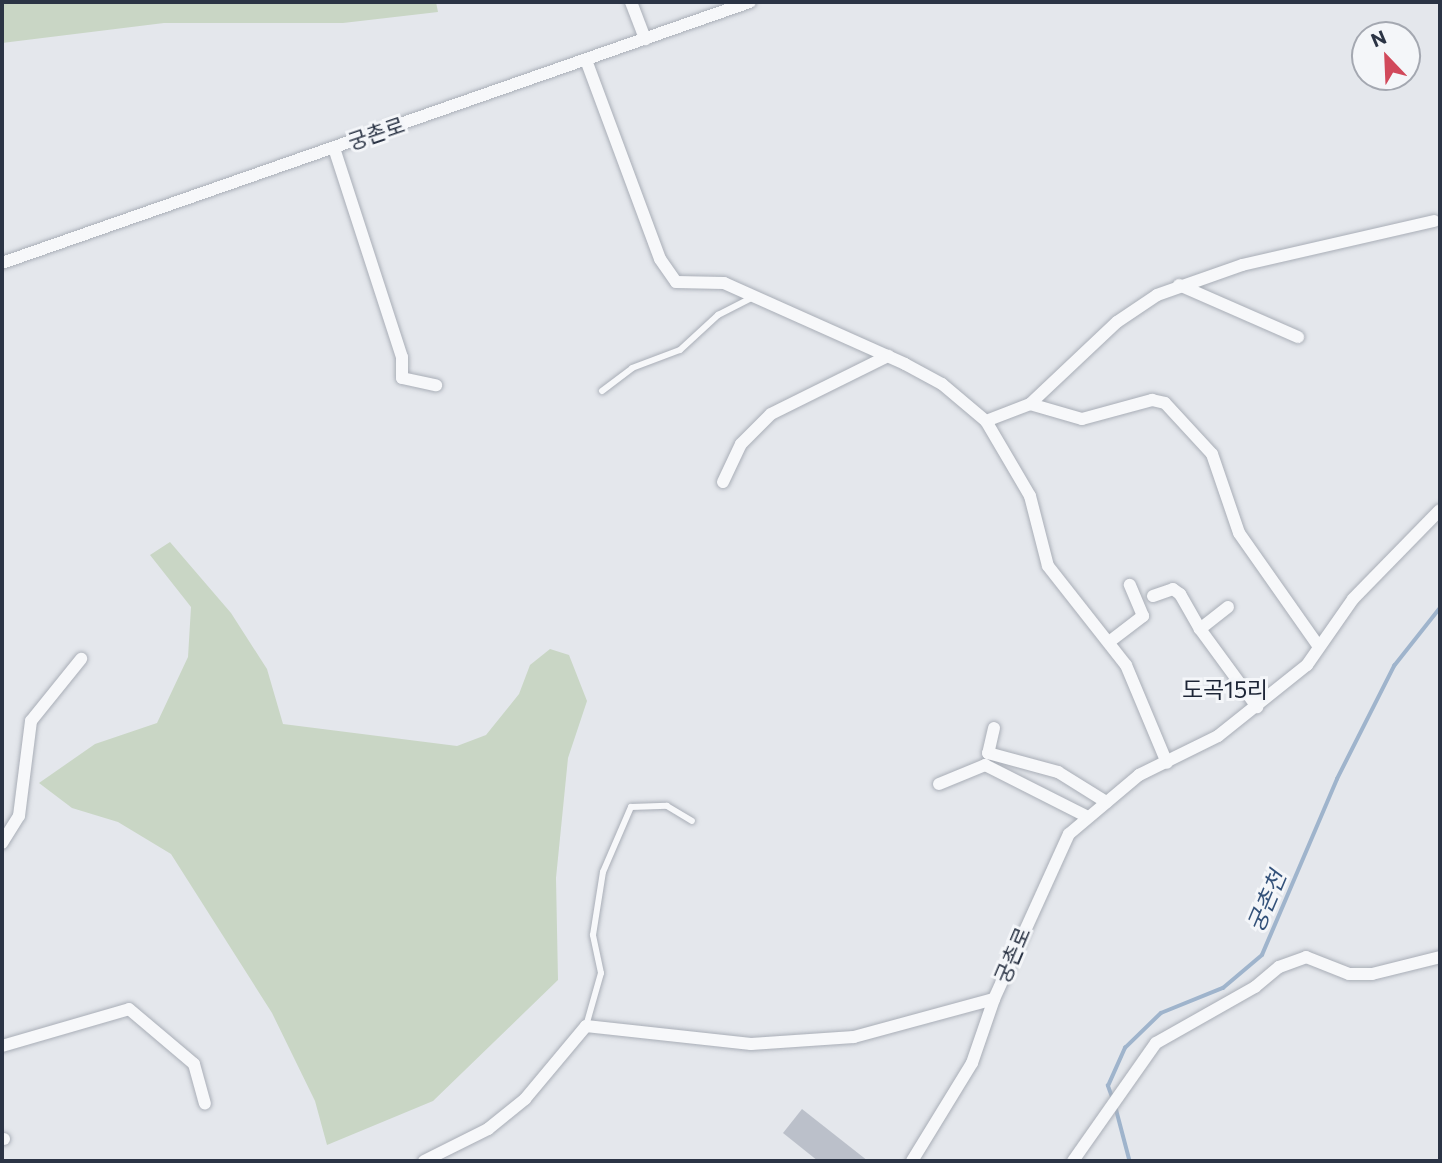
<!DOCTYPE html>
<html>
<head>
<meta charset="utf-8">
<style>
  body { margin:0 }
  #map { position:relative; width:1442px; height:1163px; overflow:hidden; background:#e4e7ec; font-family:Commissioner,"Noto Sans KR",sans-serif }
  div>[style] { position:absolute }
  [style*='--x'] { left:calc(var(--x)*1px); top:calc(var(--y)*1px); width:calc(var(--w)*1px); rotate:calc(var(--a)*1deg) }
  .green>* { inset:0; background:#c9d6c5 }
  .stream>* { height:3.5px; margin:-1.75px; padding:0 1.75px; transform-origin:1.75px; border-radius:1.75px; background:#9fb4cc }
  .building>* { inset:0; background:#bbc0ca }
  .roads { filter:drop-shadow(0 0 2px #a9aeb7) drop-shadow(0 0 2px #a9aeb7) }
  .lane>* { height:6px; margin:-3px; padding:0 3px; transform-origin:3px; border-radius:3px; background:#f7f8fa }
  .street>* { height:12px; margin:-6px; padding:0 6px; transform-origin:6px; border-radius:6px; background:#f7f8fa }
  span { translate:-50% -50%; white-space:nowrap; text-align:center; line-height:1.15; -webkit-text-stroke:6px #f4f6f9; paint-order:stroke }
  .street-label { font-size:21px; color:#2b3445 }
  .neighbourhood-label { font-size:23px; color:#1d2536 }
  .water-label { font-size:23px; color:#34527a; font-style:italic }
  .frame { position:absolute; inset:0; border:4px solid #2b3445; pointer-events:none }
  .north { position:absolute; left:1351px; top:21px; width:70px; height:70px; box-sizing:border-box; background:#f4f6f9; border:2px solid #a4a8b1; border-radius:50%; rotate:337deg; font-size:19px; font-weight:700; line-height:28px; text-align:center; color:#2b3445 }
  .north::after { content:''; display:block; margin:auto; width:24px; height:32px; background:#d1495b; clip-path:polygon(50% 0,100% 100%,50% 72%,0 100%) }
</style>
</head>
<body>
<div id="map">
  <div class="green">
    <div style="clip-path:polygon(2px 2px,436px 2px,438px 12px,343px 23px,164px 23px,2px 43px)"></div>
    <div style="clip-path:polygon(170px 542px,231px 613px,267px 669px,283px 724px,457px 746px,486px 735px,519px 694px,530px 665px,550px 649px,569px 655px,587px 701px,568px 758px,556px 878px,558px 980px,433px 1101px,327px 1145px,315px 1101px,272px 1013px,171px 854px,118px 822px,72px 808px,39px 783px,95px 744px,157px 723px,188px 657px,191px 607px,150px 555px)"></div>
  </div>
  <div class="stream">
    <div style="--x:1113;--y:1100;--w:15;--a:-110"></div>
    <div style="--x:1108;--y:1086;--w:42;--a:-65.9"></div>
    <div style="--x:1125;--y:1048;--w:50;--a:-44.2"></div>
    <div style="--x:1161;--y:1013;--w:67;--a:-22"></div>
    <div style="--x:1223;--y:988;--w:51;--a:-40.2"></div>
    <div style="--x:1262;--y:955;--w:191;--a:-66.9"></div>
    <div style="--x:1337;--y:779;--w:127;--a:-63.2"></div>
    <div style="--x:1394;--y:666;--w:74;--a:-51.6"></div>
    <div style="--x:1116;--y:1108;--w:55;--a:75.2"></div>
  </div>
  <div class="building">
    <div style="clip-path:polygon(802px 1109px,868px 1161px,818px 1161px,783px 1133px)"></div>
  </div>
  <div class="roads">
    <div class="lane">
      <div style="--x:602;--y:391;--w:38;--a:-37"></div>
      <div style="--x:632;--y:368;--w:51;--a:-20.6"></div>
      <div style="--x:680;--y:350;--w:52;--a:-42.6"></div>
      <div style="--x:718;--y:315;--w:39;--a:-27"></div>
      <div style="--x:586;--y:1026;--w:55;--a:-74.2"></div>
      <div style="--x:601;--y:973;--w:39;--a:-102"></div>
      <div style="--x:593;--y:935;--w:64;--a:-81"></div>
      <div style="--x:603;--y:872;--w:71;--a:-66.7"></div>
      <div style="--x:631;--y:807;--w:36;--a:-2"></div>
      <div style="--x:667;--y:806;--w:29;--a:31"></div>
    </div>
    <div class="street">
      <div style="--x:631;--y:2;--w:40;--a:69"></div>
      <div style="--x:586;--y:60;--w:212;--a:69.6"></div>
      <div style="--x:660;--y:259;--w:28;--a:55"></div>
      <div style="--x:676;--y:282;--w:48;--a:1.2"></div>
      <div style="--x:724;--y:283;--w:198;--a:24.1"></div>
      <div style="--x:905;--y:364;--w:42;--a:28.4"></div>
      <div style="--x:942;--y:384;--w:57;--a:40.1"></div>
      <div style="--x:986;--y:421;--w:87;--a:59.6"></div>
      <div style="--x:1030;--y:496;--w:72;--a:75.6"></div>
      <div style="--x:1048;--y:566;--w:126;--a:51.8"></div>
      <div style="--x:1126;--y:665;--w:106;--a:67.3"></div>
      <div style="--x:334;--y:148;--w:220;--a:72"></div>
      <div style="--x:402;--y:357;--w:21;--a:90"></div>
      <div style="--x:402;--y:378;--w:35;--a:12"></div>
      <div style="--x:2;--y:263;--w:792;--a:-19.24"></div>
      <div style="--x:1179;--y:285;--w:130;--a:23.6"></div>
      <div style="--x:1030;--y:404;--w:120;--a:-43.3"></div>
      <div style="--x:1117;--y:322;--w:48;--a:-34"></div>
      <div style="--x:1157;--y:295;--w:90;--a:-19.4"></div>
      <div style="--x:1242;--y:265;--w:197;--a:-12.9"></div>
      <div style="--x:986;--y:421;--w:47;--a:-21.1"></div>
      <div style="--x:1030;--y:404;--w:54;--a:16.1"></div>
      <div style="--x:1082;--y:419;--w:73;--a:-15.2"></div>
      <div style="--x:1152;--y:400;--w:13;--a:13"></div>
      <div style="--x:1165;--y:403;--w:69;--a:47.3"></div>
      <div style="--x:1212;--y:454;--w:83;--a:71.1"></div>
      <div style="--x:1239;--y:533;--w:139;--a:54.9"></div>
      <div style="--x:723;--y:482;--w:42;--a:-64.7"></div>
      <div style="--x:741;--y:444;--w:42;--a:-45"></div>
      <div style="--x:771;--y:414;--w:131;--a:-26.4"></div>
      <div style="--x:1153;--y:596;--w:21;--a:-19"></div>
      <div style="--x:1173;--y:589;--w:9;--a:36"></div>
      <div style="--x:1180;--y:594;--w:40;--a:60.3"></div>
      <div style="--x:1228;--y:607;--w:36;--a:142"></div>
      <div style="--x:1200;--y:629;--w:97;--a:53.8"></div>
      <div style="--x:1109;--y:642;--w:43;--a:-37.4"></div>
      <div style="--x:1143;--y:616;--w:34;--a:-113"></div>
      <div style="--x:994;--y:728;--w:26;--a:103"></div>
      <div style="--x:988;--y:753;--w:73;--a:15.2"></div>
      <div style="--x:1058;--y:772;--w:57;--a:32"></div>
      <div style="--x:939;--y:784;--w:50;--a:-22.4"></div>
      <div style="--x:985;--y:765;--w:115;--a:26.8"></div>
      <div style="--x:2;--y:843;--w:32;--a:-58"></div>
      <div style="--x:19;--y:816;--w:96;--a:-82.8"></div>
      <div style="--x:31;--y:721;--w:80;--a:-51.1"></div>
      <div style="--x:2;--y:1046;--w:132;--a:-16.2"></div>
      <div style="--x:129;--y:1009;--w:85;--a:40.2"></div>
      <div style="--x:194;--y:1064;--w:41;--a:74.6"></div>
      <div style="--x:2;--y:1139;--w:2;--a:0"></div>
      <div style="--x:424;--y:1161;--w:72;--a:-26.6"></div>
      <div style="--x:488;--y:1129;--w:48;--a:-39"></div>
      <div style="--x:525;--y:1099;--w:95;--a:-50.1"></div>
      <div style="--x:586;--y:1026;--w:166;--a:6.2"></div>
      <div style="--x:751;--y:1044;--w:103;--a:-3.9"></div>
      <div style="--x:854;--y:1037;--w:145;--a:-15.2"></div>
      <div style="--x:994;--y:999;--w:181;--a:-65.6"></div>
      <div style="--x:1069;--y:834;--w:92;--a:-40.1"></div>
      <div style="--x:1139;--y:775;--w:88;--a:-26.3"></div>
      <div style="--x:1218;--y:736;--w:114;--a:-38.6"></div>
      <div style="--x:1307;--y:665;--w:80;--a:-55.1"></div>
      <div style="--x:1353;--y:599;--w:124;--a:-45.7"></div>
      <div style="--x:912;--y:1161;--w:115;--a:-58.5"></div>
      <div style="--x:972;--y:1063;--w:68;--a:-71"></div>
      <div style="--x:1073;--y:1161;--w:144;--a:-54.9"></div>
      <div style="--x:1156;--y:1043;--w:114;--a:-29.5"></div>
      <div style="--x:1255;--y:987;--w:31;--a:-40"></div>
      <div style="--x:1279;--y:967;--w:29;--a:-20"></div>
      <div style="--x:1306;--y:957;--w:46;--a:21.6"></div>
      <div style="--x:1349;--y:974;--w:23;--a:0"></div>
      <div style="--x:1372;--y:974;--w:70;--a:-14"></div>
    </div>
  </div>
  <div class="street-label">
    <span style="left:376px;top:133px;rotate:-19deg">궁촌로</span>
    <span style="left:1012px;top:955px;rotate:-67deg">궁촌로</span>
  </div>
  <div class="neighbourhood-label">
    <span style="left:1225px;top:689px">도곡15리</span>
  </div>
  <div class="water-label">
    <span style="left:1266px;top:901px;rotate:-67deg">궁촌천</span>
  </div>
  <div class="frame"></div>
  <div class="north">N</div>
</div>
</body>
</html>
